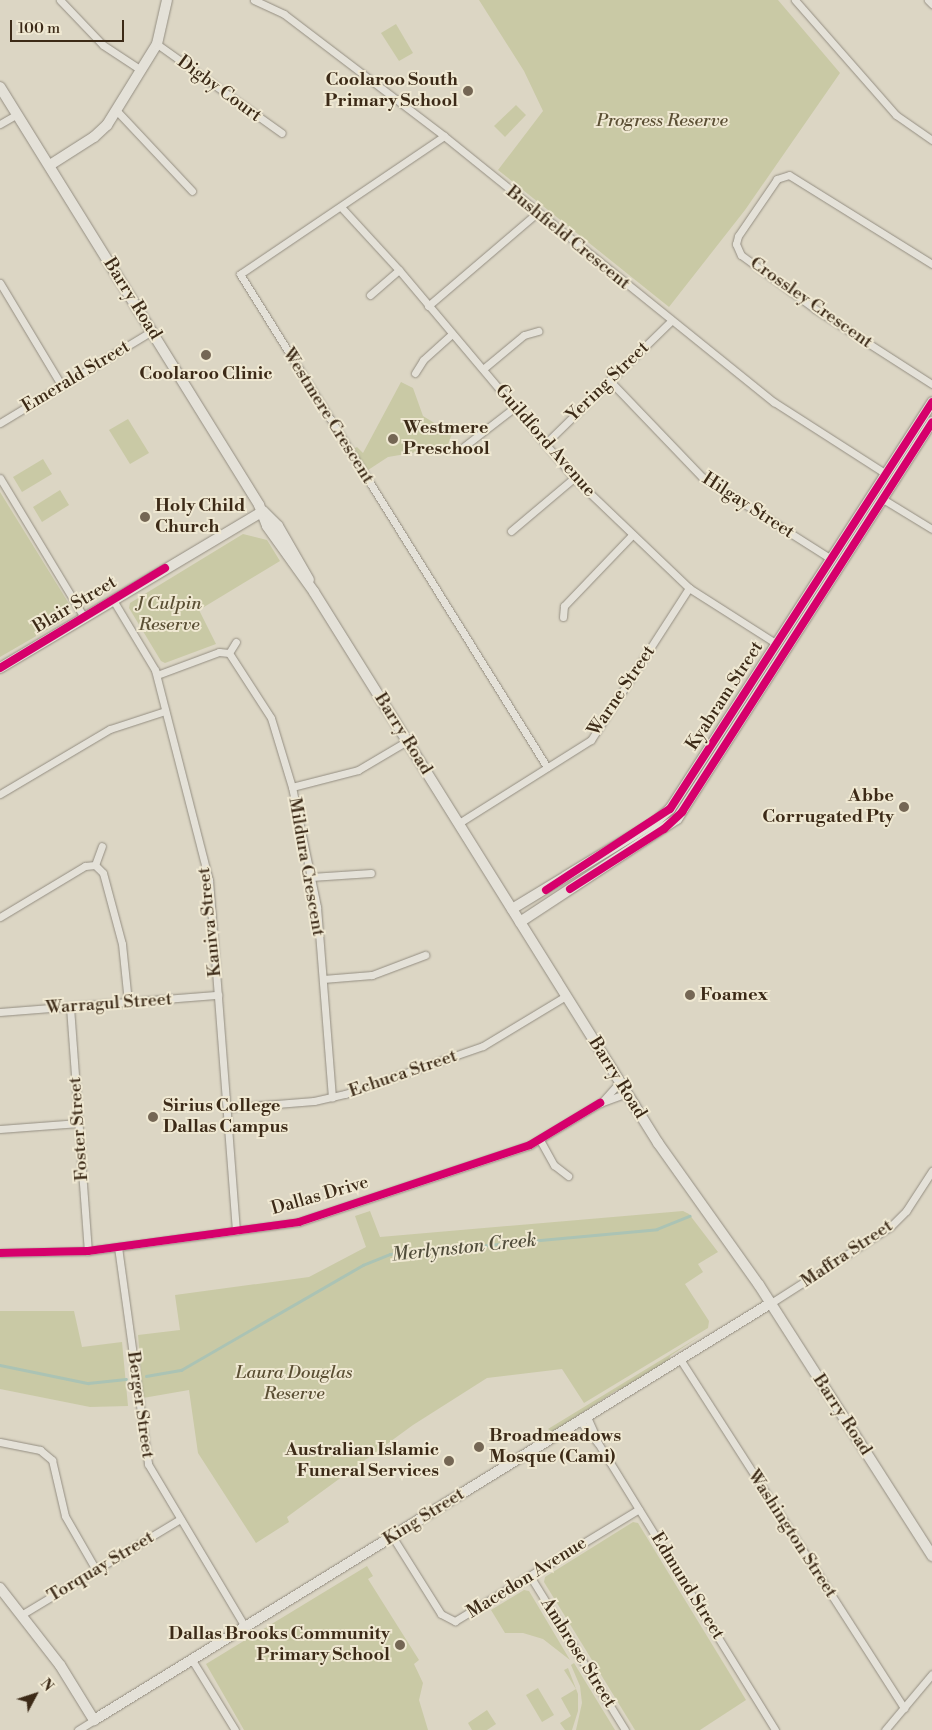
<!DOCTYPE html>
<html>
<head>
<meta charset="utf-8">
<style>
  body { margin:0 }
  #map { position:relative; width:932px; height:1730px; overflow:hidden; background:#dcd6c4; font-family:"Libre Bodoni",serif }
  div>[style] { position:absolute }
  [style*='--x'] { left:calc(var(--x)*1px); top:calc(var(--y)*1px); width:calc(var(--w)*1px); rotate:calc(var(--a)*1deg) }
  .green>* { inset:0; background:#c9c9a5 }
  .stream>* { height:2.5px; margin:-1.25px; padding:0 1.25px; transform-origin:1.25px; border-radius:1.25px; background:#abc3b4 }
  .roads { filter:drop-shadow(0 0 1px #948e82) drop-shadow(0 0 1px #948e82) }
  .street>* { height:7px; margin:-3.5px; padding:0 3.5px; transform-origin:3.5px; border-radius:3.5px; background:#e4e1d8 }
  .secondary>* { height:10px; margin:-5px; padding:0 5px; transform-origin:5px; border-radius:5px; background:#e4e1d8 }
  .cycleway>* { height:8px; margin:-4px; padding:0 4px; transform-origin:4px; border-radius:4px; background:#d6006c }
  .dots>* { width:14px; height:14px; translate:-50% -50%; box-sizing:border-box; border:2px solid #efe8d2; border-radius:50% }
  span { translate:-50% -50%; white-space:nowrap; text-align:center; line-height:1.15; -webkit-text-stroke:4px #efe8d2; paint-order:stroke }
  .poi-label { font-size:18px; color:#3c2a17; font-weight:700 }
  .right { translate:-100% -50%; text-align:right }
  .left { translate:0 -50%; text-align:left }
  .street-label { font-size:18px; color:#3c2a17 }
  .park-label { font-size:18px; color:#5b4f34; font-style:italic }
  .water-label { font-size:19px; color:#524e3c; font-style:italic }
  .north { position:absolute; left:10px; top:1670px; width:50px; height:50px; -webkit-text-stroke:4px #efe8d2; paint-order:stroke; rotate:50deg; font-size:14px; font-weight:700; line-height:20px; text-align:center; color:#3c2a17 }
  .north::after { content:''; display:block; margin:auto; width:18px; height:22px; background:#3c2a17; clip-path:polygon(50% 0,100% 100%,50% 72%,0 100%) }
  .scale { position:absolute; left:10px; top:20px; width:114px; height:22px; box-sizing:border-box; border:2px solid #3c2a17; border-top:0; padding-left:6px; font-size:15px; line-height:18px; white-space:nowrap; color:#3c2a17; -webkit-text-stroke:4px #efe8d2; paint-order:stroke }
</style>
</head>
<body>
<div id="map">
  <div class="green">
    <div style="clip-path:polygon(479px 0,778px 0,840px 73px,745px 210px,669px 307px,498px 170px,543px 111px,524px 71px)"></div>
    <div style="clip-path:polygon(396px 24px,413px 53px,399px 61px,381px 33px)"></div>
    <div style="clip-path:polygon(516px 105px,526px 115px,505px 137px,494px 126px)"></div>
    <div style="clip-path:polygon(401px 382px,413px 388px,423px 416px,452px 434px,447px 447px,388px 457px,365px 472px,351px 450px,357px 447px,363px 453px)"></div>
    <div style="clip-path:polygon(128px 419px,149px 453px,130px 464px,109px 430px)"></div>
    <div style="clip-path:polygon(43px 459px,52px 474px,22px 492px,13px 477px)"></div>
    <div style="clip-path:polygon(60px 490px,69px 505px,42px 522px,33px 507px)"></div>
    <div style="clip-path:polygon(0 492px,71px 607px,64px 620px,0 657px)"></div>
    <div style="clip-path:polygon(243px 534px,267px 540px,280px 561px,199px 610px,216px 644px,165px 663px,161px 661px,129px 608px,130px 603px)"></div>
    <div style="clip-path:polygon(370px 1211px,380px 1237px,683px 1211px,689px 1214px,718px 1252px,698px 1264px,703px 1272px,685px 1284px,709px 1321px,708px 1328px,584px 1403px,562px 1369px,487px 1378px,413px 1425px,287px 1517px,289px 1522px,256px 1543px,198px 1453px,189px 1390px,143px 1398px,138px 1335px,180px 1330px,175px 1295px,309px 1277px,366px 1247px,355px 1216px)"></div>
    <div style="clip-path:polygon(0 1311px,74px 1311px,82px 1347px,122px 1342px,128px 1406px,90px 1407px,0 1389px)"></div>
    <div style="clip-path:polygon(702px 1335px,670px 1356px,669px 1360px,621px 1390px,617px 1390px,553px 1432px,548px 1429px)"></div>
    <div style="clip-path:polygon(633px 1522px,638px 1523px,746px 1700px,700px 1730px,635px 1730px,544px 1582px,545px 1577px)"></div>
    <div style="clip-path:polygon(367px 1566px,373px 1576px,368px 1579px,419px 1660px,414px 1664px,423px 1683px,419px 1700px,428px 1730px,244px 1730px,206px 1664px)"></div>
    <div style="clip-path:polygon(524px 1590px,529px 1591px,570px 1660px,543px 1639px,523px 1633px,505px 1633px,491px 1610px)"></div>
    <div style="clip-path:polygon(574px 1663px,615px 1730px,576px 1730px,582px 1703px,580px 1686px,571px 1665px)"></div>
    <div style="clip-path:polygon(568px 1668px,578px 1694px,578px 1711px,572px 1730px,565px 1730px,560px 1723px,571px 1716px,561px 1698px,576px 1689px,564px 1670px)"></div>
    <div style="clip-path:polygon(538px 1688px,554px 1715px,542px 1722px,526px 1695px)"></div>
    <div style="clip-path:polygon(487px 1710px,496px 1724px,487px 1730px,472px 1730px,468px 1723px)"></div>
  </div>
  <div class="stream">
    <div style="--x:0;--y:1365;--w:90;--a:11.6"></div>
    <div style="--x:88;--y:1383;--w:38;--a:-6"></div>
    <div style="--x:146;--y:1376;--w:36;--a:-10"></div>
    <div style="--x:181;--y:1370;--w:210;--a:-30"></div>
    <div style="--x:363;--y:1265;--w:29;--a:-22"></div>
    <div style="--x:390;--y:1254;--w:268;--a:-5.3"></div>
    <div style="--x:657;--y:1229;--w:35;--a:-22"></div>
  </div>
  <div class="roads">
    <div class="street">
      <div style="--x:60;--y:0;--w:62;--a:46.3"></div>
      <div style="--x:103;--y:45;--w:45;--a:33.3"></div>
      <div style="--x:254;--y:0;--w:33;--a:25"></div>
      <div style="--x:284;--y:14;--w:201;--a:37.3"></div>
      <div style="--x:444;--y:136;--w:424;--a:38.9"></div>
      <div style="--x:774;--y:402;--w:133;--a:32.7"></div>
      <div style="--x:795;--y:0;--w:153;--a:48.7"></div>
      <div style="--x:896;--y:115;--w:44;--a:34.8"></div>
      <div style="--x:928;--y:0;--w:6;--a:45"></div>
      <div style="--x:157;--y:44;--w:153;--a:35.5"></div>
      <div style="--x:116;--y:110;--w:111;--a:46.8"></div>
      <div style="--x:0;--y:124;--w:20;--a:-30"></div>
      <div style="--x:444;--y:136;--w:246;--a:145.9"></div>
      <div style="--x:240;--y:274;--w:581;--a:58.09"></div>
      <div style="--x:341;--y:207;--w:86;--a:47.4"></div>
      <div style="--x:399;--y:270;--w:272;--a:49.9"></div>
      <div style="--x:574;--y:478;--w:159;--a:43.7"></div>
      <div style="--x:689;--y:588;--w:104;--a:32.5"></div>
      <div style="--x:932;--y:264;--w:168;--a:-148.1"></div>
      <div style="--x:789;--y:175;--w:13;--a:162"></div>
      <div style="--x:777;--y:179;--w:69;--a:124.4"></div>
      <div style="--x:738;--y:236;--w:8;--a:104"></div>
      <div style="--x:736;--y:244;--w:12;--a:66"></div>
      <div style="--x:741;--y:255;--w:92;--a:36.1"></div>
      <div style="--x:815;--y:309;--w:139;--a:32.7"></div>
      <div style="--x:0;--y:283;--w:120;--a:59"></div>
      <div style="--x:370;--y:295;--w:38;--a:-41"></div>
      <div style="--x:428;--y:306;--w:143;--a:-40.5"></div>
      <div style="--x:483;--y:369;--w:53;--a:-39.7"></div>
      <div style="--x:524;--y:335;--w:15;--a:-16"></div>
      <div style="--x:415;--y:373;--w:15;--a:-58"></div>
      <div style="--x:423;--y:360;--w:39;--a:-42"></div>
      <div style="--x:609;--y:380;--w:134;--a:46.2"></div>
      <div style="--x:702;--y:477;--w:153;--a:32.4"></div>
      <div style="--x:0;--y:423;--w:178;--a:-31.2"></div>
      <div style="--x:546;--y:443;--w:175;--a:-44.3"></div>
      <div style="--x:462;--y:448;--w:67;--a:-37.7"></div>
      <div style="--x:0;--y:478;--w:162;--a:58.9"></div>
      <div style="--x:883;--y:499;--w:57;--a:31.5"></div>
      <div style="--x:511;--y:531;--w:82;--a:-40.1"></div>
      <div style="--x:113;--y:600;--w:82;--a:59"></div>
      <div style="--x:155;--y:670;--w:217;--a:75.6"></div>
      <div style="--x:209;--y:880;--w:352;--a:85.6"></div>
      <div style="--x:563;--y:617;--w:11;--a:-85"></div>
      <div style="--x:564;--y:606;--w:98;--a:-46.2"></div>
      <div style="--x:229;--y:653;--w:13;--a:-58"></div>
      <div style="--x:157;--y:675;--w:66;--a:-20.4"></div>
      <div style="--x:219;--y:652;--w:10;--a:6"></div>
      <div style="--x:229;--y:653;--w:77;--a:57.1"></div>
      <div style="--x:271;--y:718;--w:72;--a:73.1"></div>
      <div style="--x:292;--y:787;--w:123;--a:78.2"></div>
      <div style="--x:317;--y:907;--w:191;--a:85.5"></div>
      <div style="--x:292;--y:787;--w:68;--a:-14.4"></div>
      <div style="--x:358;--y:770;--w:57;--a:-30.6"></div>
      <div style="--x:0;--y:794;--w:128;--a:-30.6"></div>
      <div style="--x:110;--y:729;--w:58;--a:-18.1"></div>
      <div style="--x:459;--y:823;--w:156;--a:-32.2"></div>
      <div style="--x:591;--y:740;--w:181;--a:-57.2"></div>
      <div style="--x:95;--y:865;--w:20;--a:-70"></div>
      <div style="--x:311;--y:877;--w:60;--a:-3.8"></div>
      <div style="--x:0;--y:917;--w:99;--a:-31"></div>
      <div style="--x:85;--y:866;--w:10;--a:-6"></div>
      <div style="--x:95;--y:865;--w:11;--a:45"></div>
      <div style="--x:103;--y:873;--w:73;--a:75"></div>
      <div style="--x:122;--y:944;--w:58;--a:84.1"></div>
      <div style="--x:323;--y:979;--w:49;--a:-4.7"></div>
      <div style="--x:372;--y:975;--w:57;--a:-20.7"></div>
      <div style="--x:70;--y:1007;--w:245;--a:85.8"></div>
      <div style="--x:0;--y:1012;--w:219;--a:-4.5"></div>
      <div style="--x:601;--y:1103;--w:28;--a:-48"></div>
      <div style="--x:227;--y:1108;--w:87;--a:-4.6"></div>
      <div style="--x:314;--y:1101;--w:32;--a:-13"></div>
      <div style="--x:345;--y:1094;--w:146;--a:-19.2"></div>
      <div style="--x:483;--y:1046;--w:97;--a:-31.1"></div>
      <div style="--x:0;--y:1129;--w:79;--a:-4.3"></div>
      <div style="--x:540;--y:1140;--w:29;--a:61"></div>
      <div style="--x:554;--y:1165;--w:18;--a:38"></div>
      <div style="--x:118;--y:1247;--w:219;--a:82.1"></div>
      <div style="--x:148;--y:1464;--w:190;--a:59.2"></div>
      <div style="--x:0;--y:1253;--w:88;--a:-1.3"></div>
      <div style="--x:88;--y:1251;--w:213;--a:-7.8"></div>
      <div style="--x:299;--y:1222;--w:243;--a:-18.4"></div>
      <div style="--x:530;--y:1145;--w:82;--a:-31"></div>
      <div style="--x:600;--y:1103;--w:29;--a:-20"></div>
      <div style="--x:771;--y:1303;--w:141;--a:-32.6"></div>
      <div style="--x:890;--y:1227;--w:23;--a:-45"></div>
      <div style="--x:906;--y:1211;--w:48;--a:-57"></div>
      <div style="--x:680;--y:1359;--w:415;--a:57.3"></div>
      <div style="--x:587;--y:1417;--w:20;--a:66"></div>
      <div style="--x:580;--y:1421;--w:28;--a:51"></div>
      <div style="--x:598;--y:1443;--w:337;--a:58.3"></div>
      <div style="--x:0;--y:1442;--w:41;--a:11.3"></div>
      <div style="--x:40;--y:1450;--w:16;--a:40"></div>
      <div style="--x:52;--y:1460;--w:57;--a:76.9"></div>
      <div style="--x:65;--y:1516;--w:62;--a:60.1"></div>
      <div style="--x:392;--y:1536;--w:92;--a:57.9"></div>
      <div style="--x:441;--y:1614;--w:16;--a:27"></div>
      <div style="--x:455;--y:1621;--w:215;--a:-31.3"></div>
      <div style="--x:530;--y:1576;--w:181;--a:58.3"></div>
      <div style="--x:21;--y:1615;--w:186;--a:-31.1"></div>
      <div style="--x:192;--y:1660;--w:82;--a:58.4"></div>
      <div style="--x:78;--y:1730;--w:19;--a:-32"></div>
      <div style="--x:885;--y:1730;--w:73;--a:-50"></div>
    </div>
    <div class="secondary">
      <div style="--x:0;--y:87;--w:492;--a:58.2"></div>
      <div style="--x:259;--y:505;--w:22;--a:69"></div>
      <div style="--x:267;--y:526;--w:81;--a:54.5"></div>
      <div style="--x:314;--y:592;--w:650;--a:58.02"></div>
      <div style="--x:658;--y:1143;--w:174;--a:54.6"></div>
      <div style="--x:759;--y:1285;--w:322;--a:57.4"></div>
      <div style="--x:50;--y:165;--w:52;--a:-32.5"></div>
      <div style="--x:94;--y:137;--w:18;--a:-43"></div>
      <div style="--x:107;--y:125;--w:95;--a:-58.3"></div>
      <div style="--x:157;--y:44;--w:45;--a:-77.2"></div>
      <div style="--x:263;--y:511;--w:21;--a:45"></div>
      <div style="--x:278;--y:526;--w:62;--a:60.1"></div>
      <div style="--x:0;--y:668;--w:306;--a:-30.8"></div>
      <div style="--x:512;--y:909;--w:167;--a:-31.3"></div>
      <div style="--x:655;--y:822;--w:20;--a:-41"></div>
      <div style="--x:670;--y:809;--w:484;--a:-57.2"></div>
      <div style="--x:520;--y:922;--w:188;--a:-33.3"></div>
      <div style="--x:677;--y:819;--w:472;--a:-57.3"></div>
      <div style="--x:0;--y:1588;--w:98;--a:52.1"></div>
      <div style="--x:60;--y:1665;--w:65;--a:58.3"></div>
      <div style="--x:94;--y:1720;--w:795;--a:-31.63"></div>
    </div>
  </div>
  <div class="cycleway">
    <div style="--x:0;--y:668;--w:193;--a:-31.2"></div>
    <div style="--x:570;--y:889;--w:112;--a:-32.6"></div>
    <div style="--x:664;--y:829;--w:25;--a:-43"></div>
    <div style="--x:682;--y:812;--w:463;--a:-57.3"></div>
    <div style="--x:546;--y:890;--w:148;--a:-33.2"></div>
    <div style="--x:670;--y:809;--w:484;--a:-57.2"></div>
    <div style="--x:0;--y:1253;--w:88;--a:-1.3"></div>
    <div style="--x:88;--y:1251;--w:213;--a:-7.8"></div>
    <div style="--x:299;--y:1222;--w:243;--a:-18.4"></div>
    <div style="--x:530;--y:1145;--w:82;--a:-31"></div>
  </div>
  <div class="dots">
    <div style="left:468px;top:91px;background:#746654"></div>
    <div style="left:206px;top:355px;background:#746654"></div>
    <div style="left:393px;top:439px;background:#746654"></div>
    <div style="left:145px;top:517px;background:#746654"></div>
    <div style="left:904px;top:807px;background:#746654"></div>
    <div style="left:690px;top:995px;background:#746654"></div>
    <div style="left:153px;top:1117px;background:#746654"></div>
    <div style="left:479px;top:1447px;background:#746654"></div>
    <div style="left:449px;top:1461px;background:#746654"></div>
    <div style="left:400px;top:1645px;background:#746654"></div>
  </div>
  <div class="poi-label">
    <span class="right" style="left:458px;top:91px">Coolaroo South<br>Primary School</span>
    <span style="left:206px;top:374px">Coolaroo Clinic</span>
    <span class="left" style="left:403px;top:439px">Westmere<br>Preschool</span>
    <span class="left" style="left:155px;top:517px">Holy Child<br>Church</span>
    <span class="right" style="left:894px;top:807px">Abbe<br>Corrugated Pty</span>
    <span class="left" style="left:700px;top:995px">Foamex</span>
    <span class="left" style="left:163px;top:1117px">Sirius College<br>Dallas Campus</span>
    <span class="left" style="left:489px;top:1447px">Broadmeadows<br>Mosque (Cami)</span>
    <span class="right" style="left:439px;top:1461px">Australian Islamic<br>Funeral Services</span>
    <span class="right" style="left:390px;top:1645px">Dallas Brooks Community<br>Primary School</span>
  </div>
  <div class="street-label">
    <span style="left:219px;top:89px;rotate:36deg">Digby Court</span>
    <span style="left:568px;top:238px;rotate:39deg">Bushfield Crescent</span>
    <span style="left:132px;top:299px;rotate:58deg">Barry Road</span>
    <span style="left:811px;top:303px;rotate:35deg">Crossley Crescent</span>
    <span style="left:76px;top:377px;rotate:-31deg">Emerald Street</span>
    <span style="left:608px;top:382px;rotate:-44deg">Yering Street</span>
    <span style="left:328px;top:416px;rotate:58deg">Westmere Crescent</span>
    <span style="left:545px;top:441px;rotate:49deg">Guildford Avenue</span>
    <span style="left:748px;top:506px;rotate:33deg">Hilgay Street</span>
    <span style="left:75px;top:605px;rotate:-31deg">Blair Street</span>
    <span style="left:622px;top:691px;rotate:-56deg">Warne Street</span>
    <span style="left:725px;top:696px;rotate:-57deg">Kyabram Street</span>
    <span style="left:403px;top:734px;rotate:58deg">Barry Road</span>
    <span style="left:306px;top:867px;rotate:80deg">Mildura Crescent</span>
    <span style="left:210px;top:922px;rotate:-96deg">Kaniva Street</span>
    <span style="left:109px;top:1004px;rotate:-4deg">Warragul Street</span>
    <span style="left:403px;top:1074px;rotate:-19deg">Echuca Street</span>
    <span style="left:617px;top:1078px;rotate:58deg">Barry Road</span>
    <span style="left:79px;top:1129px;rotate:-94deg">Foster Street</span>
    <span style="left:320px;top:1196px;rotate:-16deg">Dallas Drive</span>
    <span style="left:847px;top:1254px;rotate:-34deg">Maffra Street</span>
    <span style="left:140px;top:1405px;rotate:82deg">Berger Street</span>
    <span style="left:842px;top:1415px;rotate:57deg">Barry Road</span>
    <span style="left:424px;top:1517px;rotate:-32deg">King Street</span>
    <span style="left:792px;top:1534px;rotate:57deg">Washington Street</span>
    <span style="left:101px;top:1567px;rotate:-31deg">Torquay Street</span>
    <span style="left:527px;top:1578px;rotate:-32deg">Macedon Avenue</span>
    <span style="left:687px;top:1586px;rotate:58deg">Edmund Street</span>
    <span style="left:578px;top:1653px;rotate:58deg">Ambrose Street</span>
  </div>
  <div class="park-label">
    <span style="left:662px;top:121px">Progress Reserve</span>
    <span style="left:169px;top:615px">J Culpin<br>Reserve</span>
    <span style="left:294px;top:1384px">Laura Douglas<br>Reserve</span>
  </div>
  <div class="water-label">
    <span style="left:464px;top:1248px;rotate:-6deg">Merlynston Creek</span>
  </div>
  <div class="north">N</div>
  <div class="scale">100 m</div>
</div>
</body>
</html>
